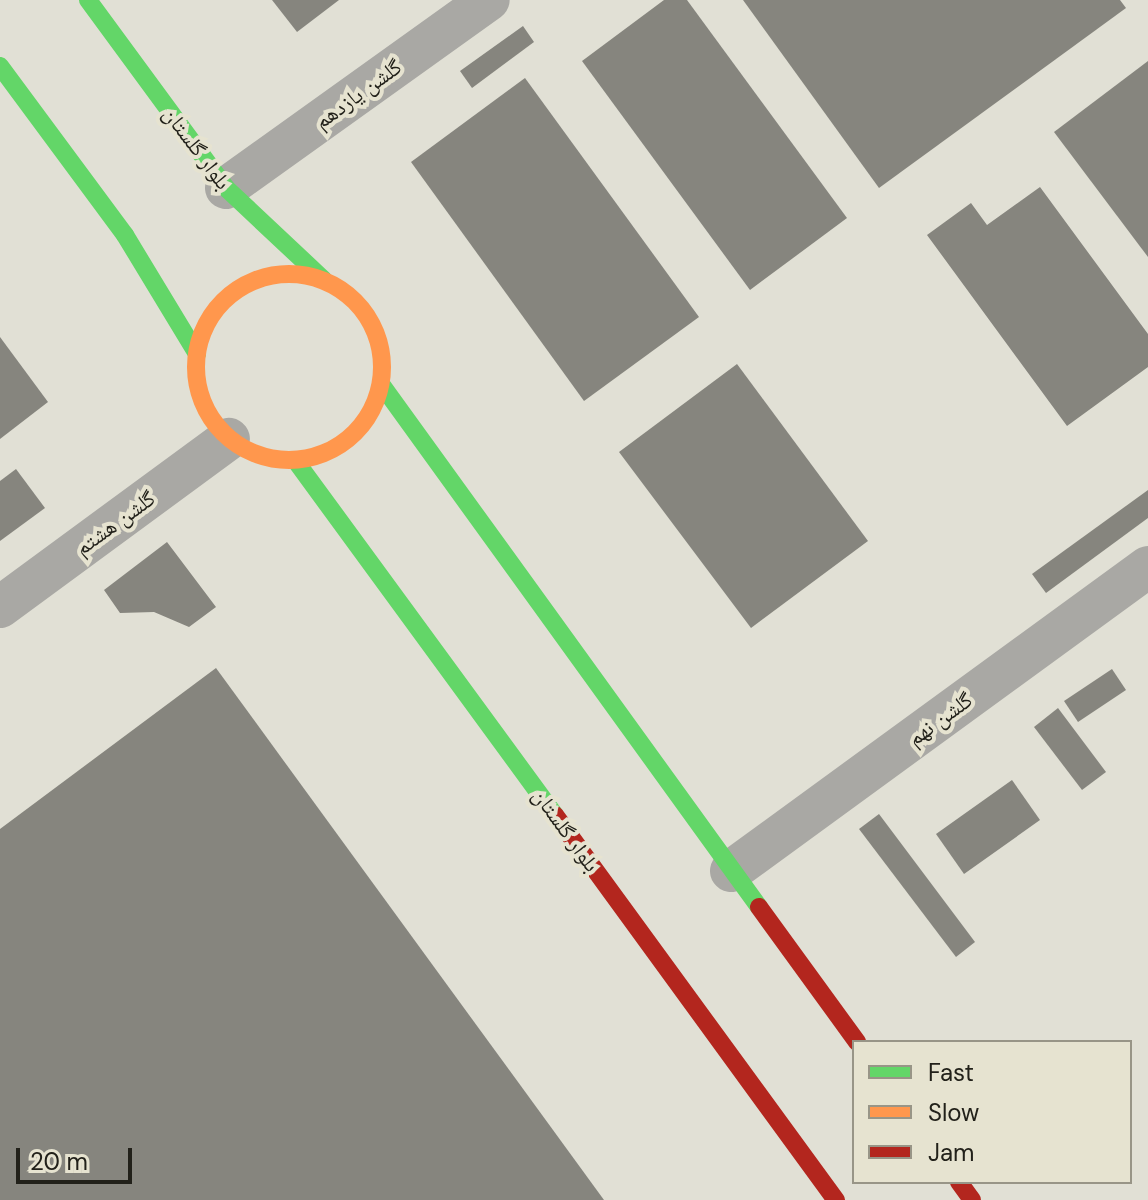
<!DOCTYPE html>
<html>
<head>
<meta charset="utf-8">
<style>
  body { margin:0 }
  #map { position:relative; width:1148px; height:1200px; overflow:hidden; background:#e1e0d5; font-family:"DM Sans","Noto Naskh Arabic",sans-serif }
  div>[style] { position:absolute }
  [style*='--x'] { left:calc(var(--x)*1px); top:calc(var(--y)*1px); width:calc(var(--w)*1px); rotate:calc(var(--a)*1deg) }
  .building>* { inset:0; background:#86857e }
  .street>* { height:42px; margin:-21px; padding:0 21px; transform-origin:21px; border-radius:21px; background:#a9a8a4 }
  .fast>* { height:18px; margin:-9px; padding:0 9px; transform-origin:9px; border-radius:9px; background:#63d668 }
  .slow>* { height:18px; margin:-9px; padding:0 9px; transform-origin:9px; border-radius:9px; background:#ff974d }
  .slow>.ring { margin:-9px; padding:0; box-sizing:content-box; background:none; border:18px solid #ff974d; border-radius:50% }
  .jam>* { height:18px; margin:-9px; padding:0 9px; transform-origin:9px; border-radius:9px; background:#b3261e }
  span { translate:-50% -50%; white-space:nowrap; text-align:center; line-height:1.15; -webkit-text-stroke:8px #e6e3d0; paint-order:stroke }
  .street-label { font-size:22px; color:#22211a }
  .legend { position:absolute; left:852px; top:1040px; width:280px; height:144px; box-sizing:border-box; background:#e6e3d0; border:2px solid #989587; margin:0; padding:10px 14px; list-style:none; font-size:24px; color:#22211a }
  .legend li { display:flex; align-items:center; gap:16px; height:40px }
  .legend b { width:40px; border:2px solid #989587 }
  .scale { position:absolute; left:16px; top:1148px; width:116px; height:36px; box-sizing:border-box; border:4px solid #22211a; border-top:0; padding-left:10px; font-size:24px; line-height:28px; white-space:nowrap; color:#22211a; -webkit-text-stroke:6px #e6e3d0; paint-order:stroke }
</style>
</head>
<body>
<div id="map">
  <div class="building">
    <div style="clip-path:polygon(272px 0,339px 0,297px 32px)"></div>
    <div style="clip-path:polygon(664px 0,687px 0,847px 218px,750px 290px,582px 61px)"></div>
    <div style="clip-path:polygon(743px 0,1120px 0,1126px 8px,879px 188px)"></div>
    <div style="clip-path:polygon(523px 26px,534px 42px,472px 88px,460px 71px)"></div>
    <div style="clip-path:polygon(1148px 61px,1148px 257px,1054px 132px)"></div>
    <div style="clip-path:polygon(525px 78px,699px 317px,584px 401px,411px 162px)"></div>
    <div style="clip-path:polygon(1040px 187px,1148px 334px,1148px 367px,1067px 426px,927px 235px,971px 203px,987px 225px)"></div>
    <div style="clip-path:polygon(0 337px,48px 402px,0 439px)"></div>
    <div style="clip-path:polygon(737px 364px,868px 541px,751px 628px,619px 452px)"></div>
    <div style="clip-path:polygon(16px 469px,45px 508px,0 541px,0 481px)"></div>
    <div style="clip-path:polygon(1148px 490px,1148px 518px,1046px 593px,1032px 574px)"></div>
    <div style="clip-path:polygon(167px 542px,216px 607px,189px 627px,154px 612px,120px 613px,104px 590px)"></div>
    <div style="clip-path:polygon(216px 668px,604px 1200px,0 1200px,0 829px)"></div>
    <div style="clip-path:polygon(1112px 669px,1126px 690px,1078px 722px,1064px 701px)"></div>
    <div style="clip-path:polygon(1058px 708px,1106px 772px,1082px 790px,1034px 727px)"></div>
    <div style="clip-path:polygon(1012px 780px,1040px 820px,964px 874px,936px 834px)"></div>
    <div style="clip-path:polygon(879px 814px,975px 942px,956px 957px,859px 829px)"></div>
  </div>
  <div class="street">
    <div style="--x:226;--y:188;--w:323;--a:-35.6"></div>
    <div style="--x:0;--y:607;--w:284;--a:-36.3"></div>
    <div style="--x:731;--y:871;--w:516;--a:-36.09"></div>
  </div>
  <div class="fast">
    <div style="--x:88;--y:0;--w:233;--a:53.7"></div>
    <div style="--x:226;--y:188;--w:134;--a:43.2"></div>
    <div style="--x:0;--y:66;--w:210;--a:53.5"></div>
    <div style="--x:125;--y:235;--w:139;--a:58.8"></div>
    <div style="--x:381;--y:384;--w:645;--a:54.14"></div>
    <div style="--x:295;--y:460;--w:440;--a:53.8"></div>
  </div>
  <div class="slow">
    <div class="ring" style="left:196px;top:274px;width:168px;height:168px"></div>
  </div>
  <div class="jam">
    <div style="--x:555;--y:815;--w:477;--a:53.9"></div>
    <div style="--x:759;--y:907;--w:167;--a:54"></div>
    <div style="--x:959;--y:1182;--w:22;--a:54"></div>
  </div>
  <div class="street-label">
    <span style="left:358px;top:94px;rotate:-36deg">گلشن یازدهم</span>
    <span style="left:197px;top:148px;rotate:53deg">بلوار گلستان</span>
    <span style="left:115px;top:523px;rotate:-36deg">گلشن هشتم</span>
    <span style="left:940px;top:719px;rotate:-36deg">گلشن نهم</span>
    <span style="left:566px;top:830px;rotate:54deg">بلوار گلستان</span>
  </div>
  <ul class="legend">
  <li><b style="height:10px;background:#63d668"></b>Fast</li>
  <li><b style="height:10px;background:#ff974d"></b>Slow</li>
  <li><b style="height:10px;background:#b3261e"></b>Jam</li>
  </ul>
  <div class="scale">20 m</div>
</div>
</body>
</html>
